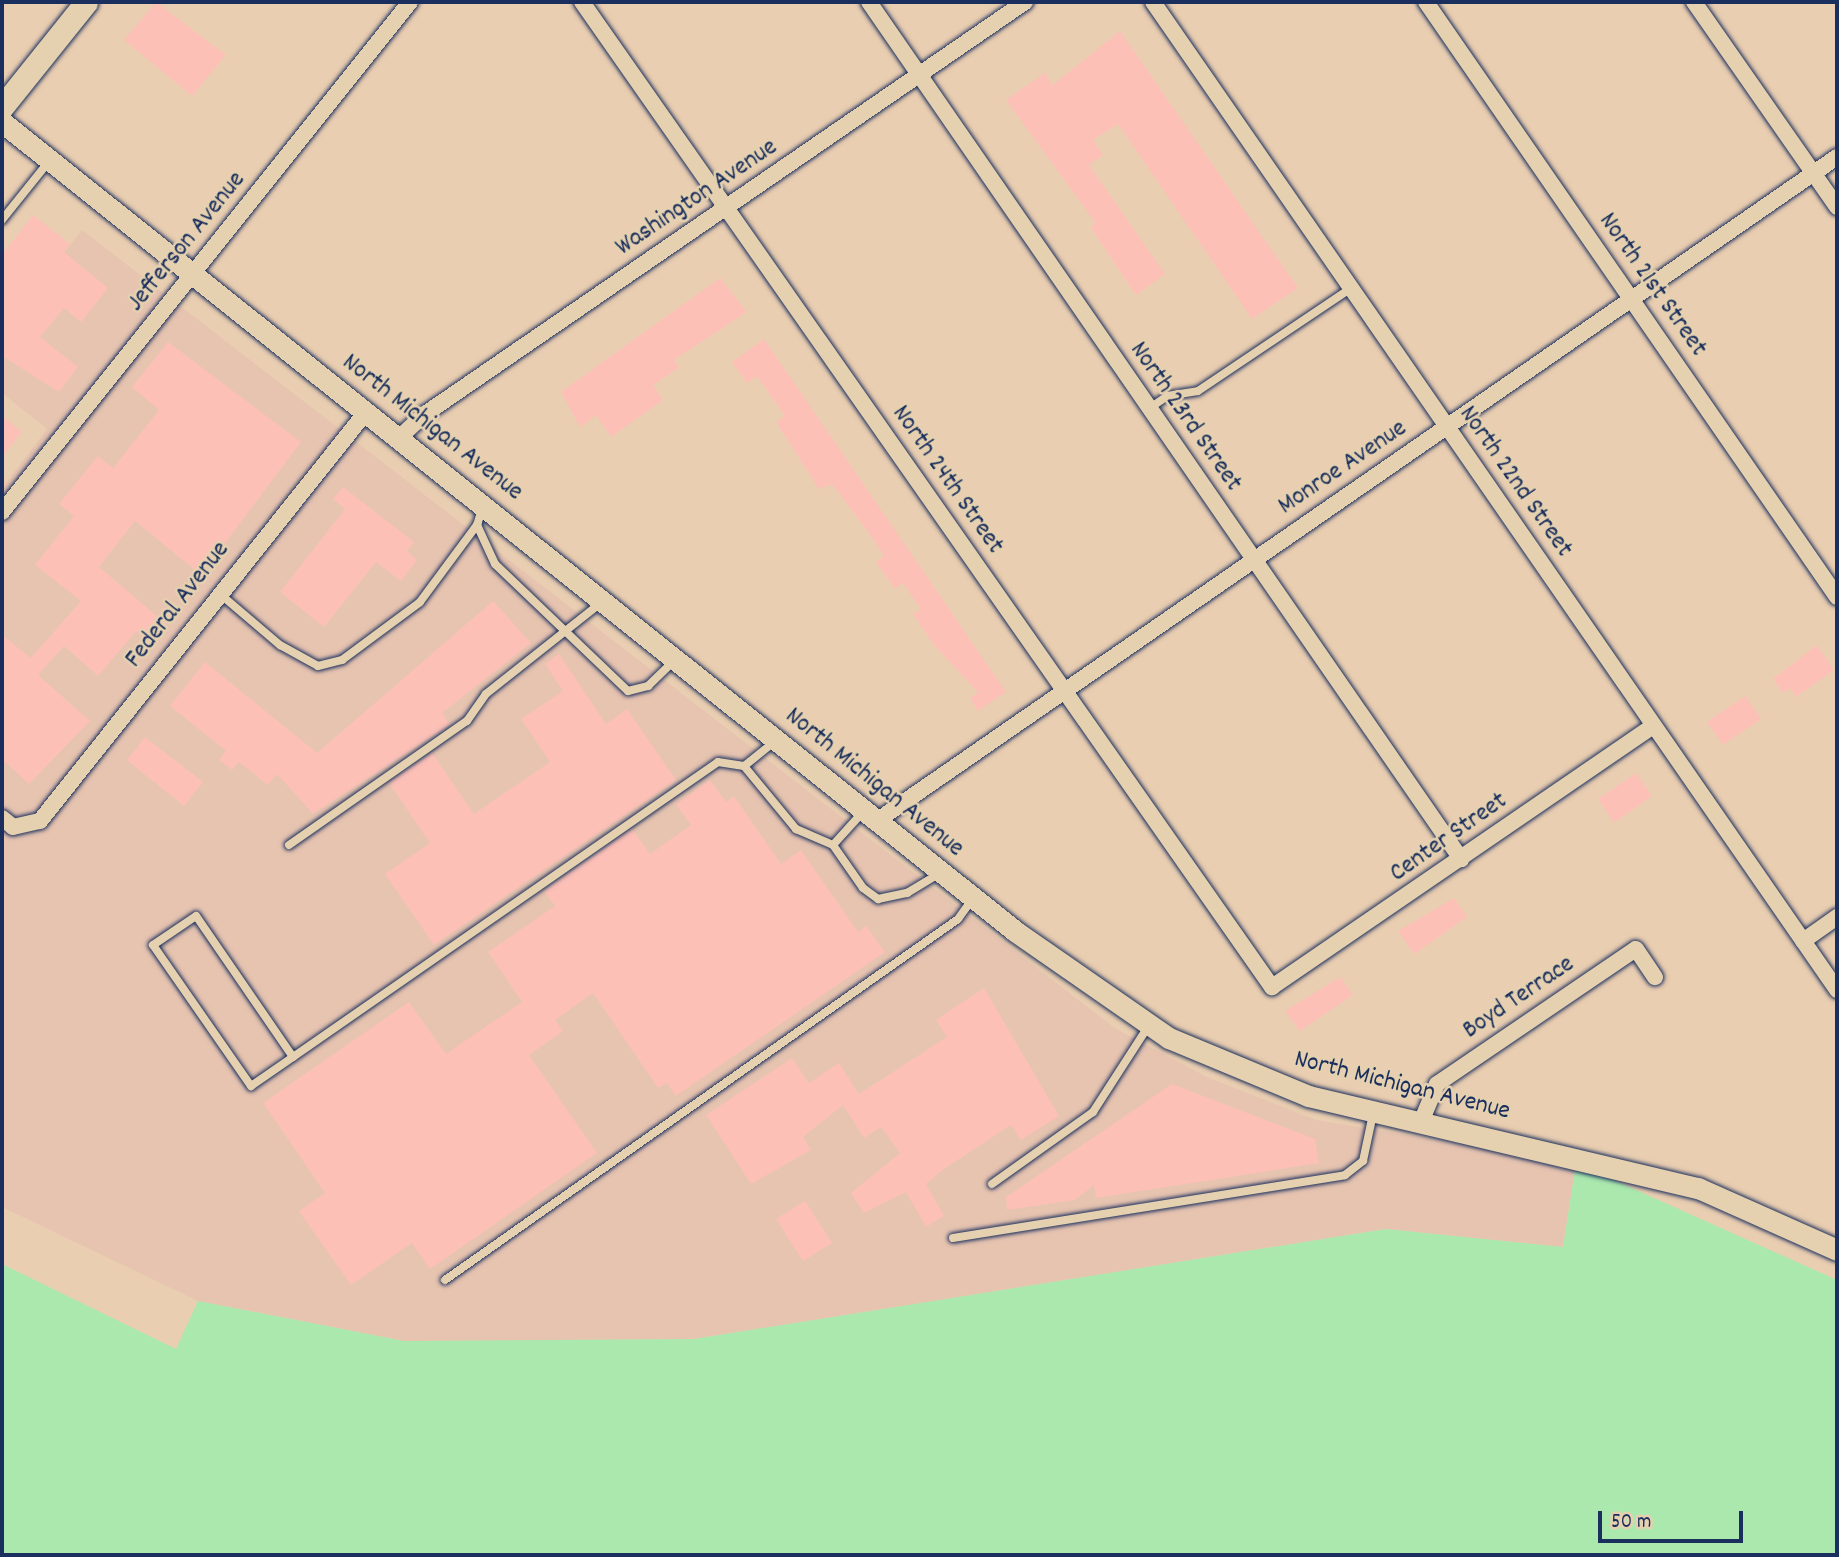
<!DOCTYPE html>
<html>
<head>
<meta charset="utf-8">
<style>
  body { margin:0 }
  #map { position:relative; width:1839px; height:1557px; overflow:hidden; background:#eaceb1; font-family:Dekko,sans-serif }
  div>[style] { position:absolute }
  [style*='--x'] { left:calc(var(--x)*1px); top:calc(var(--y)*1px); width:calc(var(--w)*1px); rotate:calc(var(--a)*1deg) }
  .built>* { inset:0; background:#e7c4b0 }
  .green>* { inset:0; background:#abe8ae }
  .building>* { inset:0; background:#fcc0b7 }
  .roads { filter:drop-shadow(0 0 2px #1b2f5e) drop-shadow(0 0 2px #1b2f5e) }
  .service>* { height:8px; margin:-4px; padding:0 4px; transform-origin:4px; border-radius:4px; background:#e5d1af }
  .minor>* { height:16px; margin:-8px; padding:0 8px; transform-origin:8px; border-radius:8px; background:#e5d1af }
  .tertiary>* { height:21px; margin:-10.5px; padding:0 10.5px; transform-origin:10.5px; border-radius:10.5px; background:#e5d1af }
  .secondary>* { height:23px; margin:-11.5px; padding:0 11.5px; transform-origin:11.5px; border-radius:11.5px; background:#e5d1af }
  span { translate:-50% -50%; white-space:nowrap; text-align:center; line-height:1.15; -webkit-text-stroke:5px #e5d1af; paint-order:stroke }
  .street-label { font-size:26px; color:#1b2f5e }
  .frame { position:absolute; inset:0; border:4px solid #1b2f5e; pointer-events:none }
  .scale { position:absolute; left:1598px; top:1511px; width:145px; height:32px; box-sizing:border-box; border:4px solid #1b2f5e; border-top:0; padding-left:9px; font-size:21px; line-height:24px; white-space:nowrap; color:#1b2f5e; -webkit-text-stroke:5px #e5d1af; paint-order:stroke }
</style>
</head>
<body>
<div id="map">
  <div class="built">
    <div style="clip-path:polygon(82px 230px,1116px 1029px,1207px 1077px,1316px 1120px,1576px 1163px,1563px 1247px,1386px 1229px,694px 1339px,404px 1341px,198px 1301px,2px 1207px,2px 489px,47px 429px,2px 393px,2px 332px)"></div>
  </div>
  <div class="green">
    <div style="clip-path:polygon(1576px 1163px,1837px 1280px,1837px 1555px,2px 1555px,2px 1264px,176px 1349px,198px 1301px,404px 1341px,694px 1339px,1386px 1229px,1563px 1247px)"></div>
  </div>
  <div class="building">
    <div style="clip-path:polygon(156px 2px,226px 55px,192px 96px,124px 40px)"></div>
    <div style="clip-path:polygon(1120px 31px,1298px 288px,1252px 319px,1118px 124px,1093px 140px,1103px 155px,1089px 165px,1165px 274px,1136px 295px,1091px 228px,1095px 222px,1006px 100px,1045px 73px,1053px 85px)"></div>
    <div style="clip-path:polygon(33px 215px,70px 244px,64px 252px,108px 288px,81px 322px,64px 308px,40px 337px,78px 367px,59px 392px,2px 356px,2px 255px)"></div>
    <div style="clip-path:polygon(720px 278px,747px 312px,674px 360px,679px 368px,653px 385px,663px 400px,611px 437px,596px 415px,580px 427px,561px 392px)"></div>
    <div style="clip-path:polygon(764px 339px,1006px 692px,978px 711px,970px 698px,978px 692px,934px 645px,913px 614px,921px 609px,903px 583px,895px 589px,876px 562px,884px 556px,866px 529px,832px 484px,819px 489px,776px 422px,785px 416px,757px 376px,747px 383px,732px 362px)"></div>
    <div style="clip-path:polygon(168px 342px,301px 442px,201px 575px,135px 521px,99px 567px,165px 623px,149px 642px,136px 631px,98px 676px,64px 646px,38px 675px,90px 721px,29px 784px,2px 759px,2px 635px,31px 658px,81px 601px,35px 565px,74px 516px,59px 504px,98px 456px,113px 468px,159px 410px,132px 387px)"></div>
    <div style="clip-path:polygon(2px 416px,22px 432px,2px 457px)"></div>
    <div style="clip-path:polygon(343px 487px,414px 542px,407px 551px,417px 560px,401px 581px,376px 562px,324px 627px,280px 592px,345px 509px,333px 499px)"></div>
    <div style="clip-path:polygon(493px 601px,531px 643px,442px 713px,450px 724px,313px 814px,277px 774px,268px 785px,239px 762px,232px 770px,219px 760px,226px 751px,170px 706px,205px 662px,317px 753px)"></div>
    <div style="clip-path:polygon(1817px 645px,1834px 670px,1796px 697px,1790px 688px,1783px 693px,1773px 679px)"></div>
    <div style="clip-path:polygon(559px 654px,606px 724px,627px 709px,676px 780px,434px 945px,385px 874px,430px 843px,389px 783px,432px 753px,474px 814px,550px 762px,521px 719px,563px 691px,545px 664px)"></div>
    <div style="clip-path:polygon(1745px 696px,1761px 719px,1723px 745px,1707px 722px)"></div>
    <div style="clip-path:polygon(145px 737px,203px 782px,184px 806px,127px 760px)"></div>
    <div style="clip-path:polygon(1636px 773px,1652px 796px,1614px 823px,1598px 799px)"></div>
    <div style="clip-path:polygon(710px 780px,726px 802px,734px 796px,781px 864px,801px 850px,858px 932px,866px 926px,885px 952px,676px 1096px,667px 1083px,658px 1088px,593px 993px,555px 1020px,563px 1031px,529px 1055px,597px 1153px,430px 1269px,412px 1243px,351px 1285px,299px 1211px,325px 1193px,263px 1103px,409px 1002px,446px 1054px,522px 1002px,488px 952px,555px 906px,544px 891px,632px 829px,650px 854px,691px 825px,676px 804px)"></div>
    <div style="clip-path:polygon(1454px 898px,1467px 917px,1414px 954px,1398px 931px)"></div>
    <div style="clip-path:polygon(1340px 977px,1353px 995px,1300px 1031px,1285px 1011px)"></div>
    <div style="clip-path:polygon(984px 988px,1059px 1116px,1021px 1140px,1011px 1125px,941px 1171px,926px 1184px,944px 1216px,926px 1227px,906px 1192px,864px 1213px,851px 1193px,900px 1153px,881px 1127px,864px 1138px,843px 1105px,803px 1137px,811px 1150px,751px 1184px,706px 1115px,792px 1058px,809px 1083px,839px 1063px,859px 1094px,947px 1037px,936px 1020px)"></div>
    <div style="clip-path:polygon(1172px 1084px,1315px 1139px,1319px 1163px,1096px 1198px,1094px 1185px,1075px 1200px,1007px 1210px,1006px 1197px)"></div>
    <div style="clip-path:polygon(805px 1201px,832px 1243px,803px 1261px,776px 1219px)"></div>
  </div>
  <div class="roads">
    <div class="service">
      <div style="--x:2;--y:220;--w:77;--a:-51.3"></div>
      <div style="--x:1150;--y:408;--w:21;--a:-35"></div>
      <div style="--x:1167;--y:396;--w:31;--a:-9"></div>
      <div style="--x:1198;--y:391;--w:184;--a:-33.9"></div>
      <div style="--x:482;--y:509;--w:17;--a:107"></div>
      <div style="--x:477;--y:525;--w:43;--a:65.2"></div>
      <div style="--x:495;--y:564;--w:184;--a:43.7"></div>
      <div style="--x:628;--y:691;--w:21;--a:-14"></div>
      <div style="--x:648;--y:686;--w:36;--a:-44"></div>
      <div style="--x:220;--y:594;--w:79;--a:40.4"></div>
      <div style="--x:280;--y:645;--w:43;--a:28.9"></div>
      <div style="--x:318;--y:666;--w:25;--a:-14"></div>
      <div style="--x:342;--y:660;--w:97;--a:-36.6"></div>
      <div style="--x:420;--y:602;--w:96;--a:-53.5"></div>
      <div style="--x:774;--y:742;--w:38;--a:141"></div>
      <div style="--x:744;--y:766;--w:82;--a:50.5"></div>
      <div style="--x:796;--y:829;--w:40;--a:23.4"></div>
      <div style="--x:862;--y:813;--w:43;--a:132.2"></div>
      <div style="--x:833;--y:845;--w:52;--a:55.1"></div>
      <div style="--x:863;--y:888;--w:19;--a:36"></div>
      <div style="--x:878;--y:899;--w:30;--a:-12"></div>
      <div style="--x:907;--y:893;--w:37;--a:-31"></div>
      <div style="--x:289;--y:845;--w:217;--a:-34.9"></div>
      <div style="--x:467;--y:721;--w:33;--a:-55"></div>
      <div style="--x:486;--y:694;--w:147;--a:-38.4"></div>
      <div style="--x:293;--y:1057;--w:171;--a:-124.5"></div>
      <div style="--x:196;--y:916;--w:52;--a:146"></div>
      <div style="--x:153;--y:945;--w:172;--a:55.2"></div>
      <div style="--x:251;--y:1086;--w:51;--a:-34.6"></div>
      <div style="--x:293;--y:1057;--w:517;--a:-34.77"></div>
      <div style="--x:718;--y:762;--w:26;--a:9"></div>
      <div style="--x:992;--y:1184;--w:124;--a:-35.5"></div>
      <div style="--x:1093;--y:1112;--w:103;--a:-57.2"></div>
      <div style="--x:953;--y:1238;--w:397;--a:-9.1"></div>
      <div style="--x:1345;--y:1175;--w:23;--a:-38"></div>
      <div style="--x:1363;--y:1161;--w:48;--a:-78"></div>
      <div style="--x:445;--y:1280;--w:627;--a:-35.13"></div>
      <div style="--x:958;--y:919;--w:26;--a:-54"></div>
    </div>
    <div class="minor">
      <div style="--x:582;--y:2;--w:1203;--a:54.99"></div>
      <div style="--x:1272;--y:987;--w:462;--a:-34.4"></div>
      <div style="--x:869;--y:2;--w:1042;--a:55.36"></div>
      <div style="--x:1153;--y:2;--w:1202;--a:55.3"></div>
      <div style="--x:1426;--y:2;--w:723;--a:55.36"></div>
      <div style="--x:1694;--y:2;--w:250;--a:55.1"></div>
      <div style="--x:400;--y:437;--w:34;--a:-43"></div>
      <div style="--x:425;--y:414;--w:728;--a:-34.48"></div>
      <div style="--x:2;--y:512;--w:653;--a:-51.34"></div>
      <div style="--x:2;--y:818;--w:14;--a:39"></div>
      <div style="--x:13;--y:827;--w:28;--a:-13"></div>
      <div style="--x:40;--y:821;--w:523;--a:-51.44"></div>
      <div style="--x:878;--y:820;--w:1166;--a:-34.66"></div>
      <div style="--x:1803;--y:941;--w:42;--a:-35.2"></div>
      <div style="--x:1421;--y:1122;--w:41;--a:-67.2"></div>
      <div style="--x:1437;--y:1084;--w:240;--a:-34.2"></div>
      <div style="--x:1636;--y:949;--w:34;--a:56"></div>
    </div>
    <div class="tertiary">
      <div style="--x:2;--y:122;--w:1296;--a:38.61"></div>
      <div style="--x:1015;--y:931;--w:188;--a:34.8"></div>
      <div style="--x:1169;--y:1038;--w:151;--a:22.6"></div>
      <div style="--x:1308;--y:1096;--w:401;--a:13.3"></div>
      <div style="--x:1698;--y:1188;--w:152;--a:24"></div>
    </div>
    <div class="secondary">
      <div style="--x:2;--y:107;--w:134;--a:-51.3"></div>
    </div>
  </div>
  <div class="street-label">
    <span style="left:697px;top:198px;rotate:-34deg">Washington Avenue</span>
    <span style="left:187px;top:242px;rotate:-51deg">Jefferson Avenue</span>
    <span style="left:1652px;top:285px;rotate:55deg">North 21st Street</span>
    <span style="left:1185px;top:417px;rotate:55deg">North 23rd Street</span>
    <span style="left:432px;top:428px;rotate:38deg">North Michigan Avenue</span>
    <span style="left:1343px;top:468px;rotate:-34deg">Monroe Avenue</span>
    <span style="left:947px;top:480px;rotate:55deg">North 24th Street</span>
    <span style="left:1515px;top:482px;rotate:55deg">North 22nd Street</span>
    <span style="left:178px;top:605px;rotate:-52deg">Federal Avenue</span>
    <span style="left:874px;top:783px;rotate:39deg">North Michigan Avenue</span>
    <span style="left:1449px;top:838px;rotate:-35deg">Center Street</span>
    <span style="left:1519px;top:998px;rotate:-34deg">Boyd Terrace</span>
    <span style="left:1402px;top:1086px;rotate:14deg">North Michigan Avenue</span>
  </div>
  <div class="frame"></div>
  <div class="scale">50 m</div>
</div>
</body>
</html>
